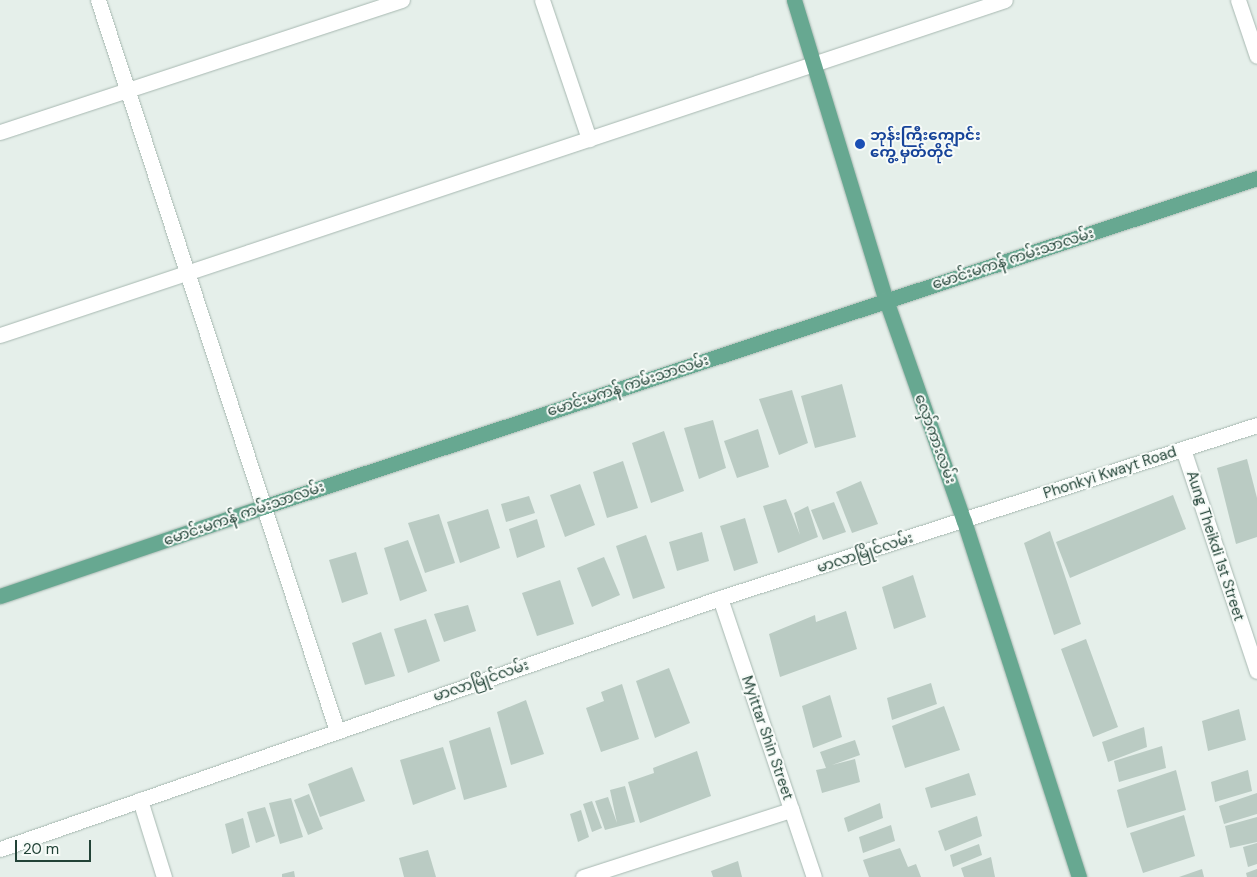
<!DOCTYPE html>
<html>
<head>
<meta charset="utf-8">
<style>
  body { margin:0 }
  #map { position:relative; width:1257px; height:877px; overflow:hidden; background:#e5efea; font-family:"DM Sans","Noto Sans Myanmar",sans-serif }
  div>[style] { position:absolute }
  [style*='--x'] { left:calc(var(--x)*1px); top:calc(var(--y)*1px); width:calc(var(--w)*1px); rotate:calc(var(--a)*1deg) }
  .building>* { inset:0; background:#bacbc3 }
  .roads { filter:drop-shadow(0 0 1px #a7b8b1) drop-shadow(0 0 1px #a7b8b1) }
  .minor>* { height:15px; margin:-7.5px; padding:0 7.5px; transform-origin:7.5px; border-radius:7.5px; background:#fff }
  .major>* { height:15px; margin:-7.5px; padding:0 7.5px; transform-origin:7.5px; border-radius:7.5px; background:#67a891 }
  .dots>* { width:14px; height:14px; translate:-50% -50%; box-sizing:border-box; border:2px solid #f7fbf8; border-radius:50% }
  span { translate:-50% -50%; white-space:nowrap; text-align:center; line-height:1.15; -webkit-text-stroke:4px #f7fbf8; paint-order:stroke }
  .transit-label { font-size:15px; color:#164399; font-weight:700 }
  .left { translate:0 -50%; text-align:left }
  .street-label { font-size:15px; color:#224337 }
  .scale { position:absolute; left:15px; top:840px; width:76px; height:22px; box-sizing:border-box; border:2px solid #224337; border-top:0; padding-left:6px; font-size:15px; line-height:18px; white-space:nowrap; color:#224337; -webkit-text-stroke:4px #f7fbf8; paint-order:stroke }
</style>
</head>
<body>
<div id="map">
  <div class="building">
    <div style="clip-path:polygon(842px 384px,856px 437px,815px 448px,801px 396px)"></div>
    <div style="clip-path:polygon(792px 390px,808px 443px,779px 455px,759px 399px)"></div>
    <div style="clip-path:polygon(713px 420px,726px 468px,699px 479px,684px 428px)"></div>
    <div style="clip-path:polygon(758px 429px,769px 467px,737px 478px,724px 441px)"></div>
    <div style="clip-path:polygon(664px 431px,684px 491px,651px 503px,632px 443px)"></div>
    <div style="clip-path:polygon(1247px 459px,1257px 498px,1257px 537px,1236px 544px,1217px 468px)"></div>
    <div style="clip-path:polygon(623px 461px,638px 508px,607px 518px,593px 472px)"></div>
    <div style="clip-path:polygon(861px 481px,878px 524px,852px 533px,836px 492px)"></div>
    <div style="clip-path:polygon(580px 484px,595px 525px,565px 537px,550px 495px)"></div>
    <div style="clip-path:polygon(1173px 495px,1186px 529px,1070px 578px,1056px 542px)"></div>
    <div style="clip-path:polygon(529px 496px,535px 513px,506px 522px,501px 504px)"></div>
    <div style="clip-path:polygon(786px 499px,800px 535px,794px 513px,808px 506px,818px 537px,778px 553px,763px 506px)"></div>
    <div style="clip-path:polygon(834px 502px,846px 532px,823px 540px,811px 510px)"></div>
    <div style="clip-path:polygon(488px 509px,500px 548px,460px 563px,447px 522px)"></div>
    <div style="clip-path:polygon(439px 514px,455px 563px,425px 573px,408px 523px)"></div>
    <div style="clip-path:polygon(745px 518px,758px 563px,734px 571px,720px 526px)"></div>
    <div style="clip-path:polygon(537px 519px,545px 547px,517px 558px,509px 529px)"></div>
    <div style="clip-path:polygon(1050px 531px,1081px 624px,1054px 635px,1024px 543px)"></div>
    <div style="clip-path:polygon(702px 532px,709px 561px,677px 571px,669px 542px)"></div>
    <div style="clip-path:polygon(646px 535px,665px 588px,633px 599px,616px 546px)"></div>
    <div style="clip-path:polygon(408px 540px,427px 591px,400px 601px,384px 548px)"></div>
    <div style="clip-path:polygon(356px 552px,368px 594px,342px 603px,329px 560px)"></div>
    <div style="clip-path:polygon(604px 557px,620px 595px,592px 607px,577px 568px)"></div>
    <div style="clip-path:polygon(913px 575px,926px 617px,894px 629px,882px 587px)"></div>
    <div style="clip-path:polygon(560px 580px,574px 624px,537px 636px,522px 593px)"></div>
    <div style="clip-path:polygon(468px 605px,476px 631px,444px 642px,434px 614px)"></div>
    <div style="clip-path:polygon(846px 611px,857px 649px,780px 677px,769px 634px,815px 615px,816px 622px)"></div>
    <div style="clip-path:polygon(426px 619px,440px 661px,408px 673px,394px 629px)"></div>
    <div style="clip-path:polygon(381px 632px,395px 676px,365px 685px,352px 643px)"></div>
    <div style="clip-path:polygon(1086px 639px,1118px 727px,1093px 737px,1061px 649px)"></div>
    <div style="clip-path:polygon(669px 668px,690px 723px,655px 738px,636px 681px)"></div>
    <div style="clip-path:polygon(931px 683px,937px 704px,892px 720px,887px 698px)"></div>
    <div style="clip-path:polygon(622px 684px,639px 739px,601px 752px,586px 708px,604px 701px,601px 692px)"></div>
    <div style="clip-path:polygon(830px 695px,842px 737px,813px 748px,802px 706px)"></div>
    <div style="clip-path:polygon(526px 700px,544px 754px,511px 765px,497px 712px)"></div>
    <div style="clip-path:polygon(944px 706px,960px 750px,905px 768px,892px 726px)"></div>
    <div style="clip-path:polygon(1239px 709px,1246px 740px,1208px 751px,1202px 721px)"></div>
    <div style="clip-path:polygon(490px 727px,507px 787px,464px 800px,449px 741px)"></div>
    <div style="clip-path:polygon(1144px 727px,1147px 747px,1108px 762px,1102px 742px)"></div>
    <div style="clip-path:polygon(855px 740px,860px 755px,832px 765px,855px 759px,860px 782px,822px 793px,816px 770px,826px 768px,820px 752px)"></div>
    <div style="clip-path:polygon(1162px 746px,1166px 768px,1119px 782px,1114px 761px)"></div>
    <div style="clip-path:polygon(443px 747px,456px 789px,413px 805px,400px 760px)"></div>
    <div style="clip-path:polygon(697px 751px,711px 796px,640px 823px,628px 782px,654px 773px,653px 768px)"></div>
    <div style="clip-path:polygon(352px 767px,365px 801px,320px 817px,308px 784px)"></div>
    <div style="clip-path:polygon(1176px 770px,1186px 810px,1127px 828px,1117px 790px)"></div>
    <div style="clip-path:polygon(1248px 770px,1252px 791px,1215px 802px,1211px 782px)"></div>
    <div style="clip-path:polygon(969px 773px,976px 795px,931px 808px,925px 788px)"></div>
    <div style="clip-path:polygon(625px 786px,635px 822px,605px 830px,595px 801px,608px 797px,617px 823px,610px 790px)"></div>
    <div style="clip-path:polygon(1257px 793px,1257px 814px,1224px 824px,1219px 806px)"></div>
    <div style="clip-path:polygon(309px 794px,323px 829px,308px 835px,294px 800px)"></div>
    <div style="clip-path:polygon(291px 798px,303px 837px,280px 844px,269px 803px)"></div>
    <div style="clip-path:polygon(592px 801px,602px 828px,592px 832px,583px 804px)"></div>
    <div style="clip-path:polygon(880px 803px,883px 818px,848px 832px,844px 818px)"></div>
    <div style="clip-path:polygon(265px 807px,275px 836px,256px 843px,247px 812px)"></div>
    <div style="clip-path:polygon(581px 810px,589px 837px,578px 842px,570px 814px)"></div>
    <div style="clip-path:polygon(1184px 815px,1195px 856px,1143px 873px,1130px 833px)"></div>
    <div style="clip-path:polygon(977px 816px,982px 836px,945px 851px,938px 831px)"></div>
    <div style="clip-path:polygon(1257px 817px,1257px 842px,1230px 848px,1225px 826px)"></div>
    <div style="clip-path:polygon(243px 818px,250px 847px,232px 854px,225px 824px)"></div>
    <div style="clip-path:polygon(891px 825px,895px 841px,863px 853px,859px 837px)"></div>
    <div style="clip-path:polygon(1257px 843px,1257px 864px,1248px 867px,1243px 847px)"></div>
    <div style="clip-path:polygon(979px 844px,982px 855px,953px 867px,950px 855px)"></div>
    <div style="clip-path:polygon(900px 848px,908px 867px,916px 864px,921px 877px,869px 877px,863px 860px)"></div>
    <div style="clip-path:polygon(428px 850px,436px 877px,404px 877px,399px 858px)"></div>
    <div style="clip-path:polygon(991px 857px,995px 877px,964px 877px,961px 868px)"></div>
    <div style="clip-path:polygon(738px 861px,742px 877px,713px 877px,711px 871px)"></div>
    <div style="clip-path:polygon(1202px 869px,1204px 877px,1179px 877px)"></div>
    <div style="clip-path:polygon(1257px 869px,1257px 877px,1247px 877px,1246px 873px)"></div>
    <div style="clip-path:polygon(294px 871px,295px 877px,282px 877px,282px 874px)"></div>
  </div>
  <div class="roads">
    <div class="minor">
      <div style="--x:98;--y:0;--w:769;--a:71.89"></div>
      <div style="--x:542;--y:0;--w:147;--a:71.3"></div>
      <div style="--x:1238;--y:0;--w:59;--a:71.3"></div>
      <div style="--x:0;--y:132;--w:423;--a:-18.2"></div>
      <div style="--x:0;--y:335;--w:1059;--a:-18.43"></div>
      <div style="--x:1183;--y:449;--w:234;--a:71.6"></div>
      <div style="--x:720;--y:598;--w:294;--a:71.4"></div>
      <div style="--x:140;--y:800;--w:81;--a:72.7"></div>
      <div style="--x:0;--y:849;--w:762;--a:-19.22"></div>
      <div style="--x:720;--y:598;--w:564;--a:-17.86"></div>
      <div style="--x:583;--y:877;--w:219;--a:-17.9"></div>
    </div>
    <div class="major">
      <div style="--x:794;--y:0;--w:314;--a:73"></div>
      <div style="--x:886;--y:300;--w:234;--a:70.6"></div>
      <div style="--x:964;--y:521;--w:374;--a:72.1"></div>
      <div style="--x:0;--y:596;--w:278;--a:-18.7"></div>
      <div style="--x:263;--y:507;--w:1047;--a:-18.31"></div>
    </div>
  </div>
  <div class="dots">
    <div style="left:860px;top:144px;background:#1a4fb4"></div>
  </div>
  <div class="transit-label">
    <span class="left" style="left:870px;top:144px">ဘုန်းကြီးကျောင်း<br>ကွေ့ မှတ်တိုင်</span>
  </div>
  <div class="street-label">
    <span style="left:1013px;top:259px;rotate:-18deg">မောင်းမကန် ကမ်းသာလမ်း</span>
    <span style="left:628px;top:386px;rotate:-18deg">မောင်းမကန် ကမ်းသာလမ်း</span>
    <span style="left:935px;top:439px;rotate:70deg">လှော်ကားလမ်း</span>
    <span style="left:1110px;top:473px;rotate:-18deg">Phonkyi Kwayt Road</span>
    <span style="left:244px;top:514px;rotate:-19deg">မောင်းမကန် ကမ်းသာလမ်း</span>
    <span style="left:1215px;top:546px;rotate:72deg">Aung Theikdi 1st Street</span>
    <span style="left:865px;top:553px;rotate:-18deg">မာလာမြိုင်လမ်း</span>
    <span style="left:481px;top:681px;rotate:-19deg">မာလာမြိုင်လမ်း</span>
    <span style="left:767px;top:738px;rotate:71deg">Myittar Shin Street</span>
  </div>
  <div class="scale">20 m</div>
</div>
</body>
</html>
